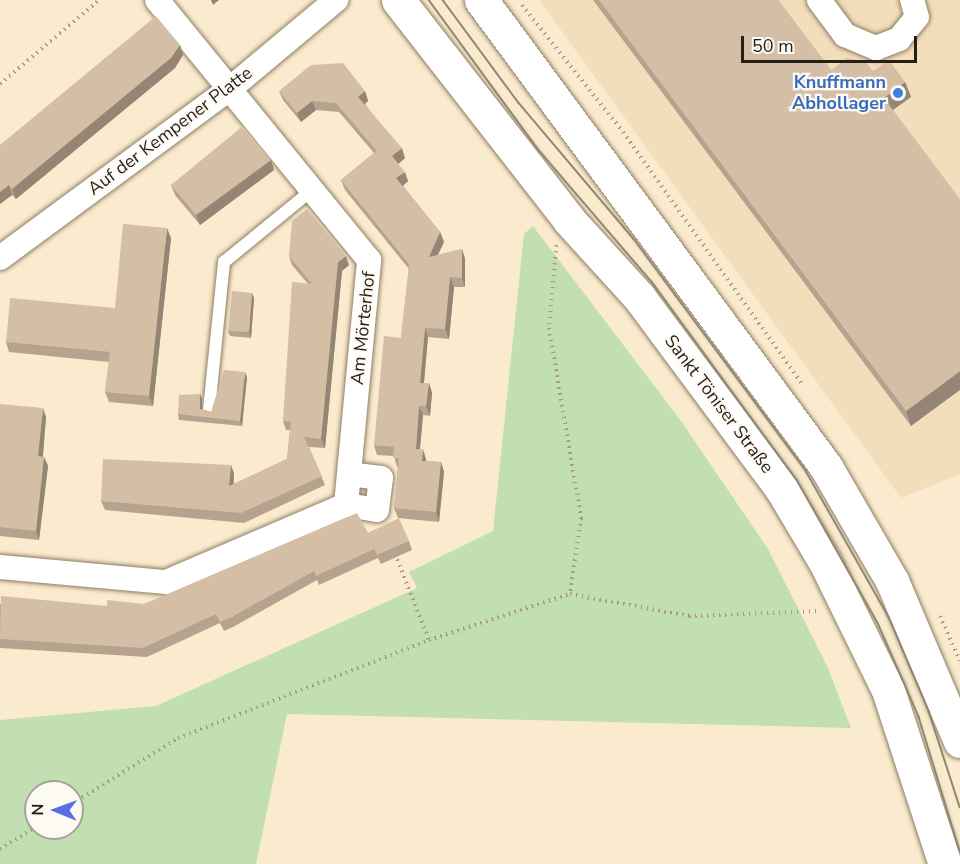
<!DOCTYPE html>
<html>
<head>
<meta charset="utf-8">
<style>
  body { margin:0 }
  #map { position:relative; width:960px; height:864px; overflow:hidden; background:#fbebce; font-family:"Nunito Sans",sans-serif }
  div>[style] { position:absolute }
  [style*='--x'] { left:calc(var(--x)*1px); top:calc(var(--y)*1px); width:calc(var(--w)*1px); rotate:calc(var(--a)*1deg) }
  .built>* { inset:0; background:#f3debc }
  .green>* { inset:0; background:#c1dfb1 }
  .path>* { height:4px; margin-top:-2px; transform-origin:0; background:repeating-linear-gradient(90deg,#a79b86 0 1.5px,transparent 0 6px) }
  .roads { filter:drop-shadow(0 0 2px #8c7e64) drop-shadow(0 0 2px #8c7e64) }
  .service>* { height:12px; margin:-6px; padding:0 6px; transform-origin:6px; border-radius:6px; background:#fff }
  .minor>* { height:24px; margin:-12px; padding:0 12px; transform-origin:12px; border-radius:12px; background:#fff }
  .secondary>* { height:33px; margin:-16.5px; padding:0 16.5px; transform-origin:16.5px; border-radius:16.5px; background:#fff }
  .tram>* { height:1.5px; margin:-0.75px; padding:0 0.75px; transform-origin:0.75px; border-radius:0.75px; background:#928773 }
  .wall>* { inset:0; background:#b6a38f }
  .shaded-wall>* { inset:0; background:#948574 }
  .building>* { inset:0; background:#d4bea6 }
  .dots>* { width:16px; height:16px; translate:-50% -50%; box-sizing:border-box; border:3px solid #fdfaf4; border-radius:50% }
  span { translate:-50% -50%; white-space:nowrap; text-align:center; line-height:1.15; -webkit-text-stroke:4.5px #fdfaf4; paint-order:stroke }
  .shop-label { font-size:18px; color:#366cbe; font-weight:700 }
  .right { translate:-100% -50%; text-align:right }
  .street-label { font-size:18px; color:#251f15 }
  .north { position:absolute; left:24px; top:780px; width:60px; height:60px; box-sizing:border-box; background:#fdfaf4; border:2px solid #a7a29b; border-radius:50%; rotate:271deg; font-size:16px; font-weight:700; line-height:24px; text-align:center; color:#251f15 }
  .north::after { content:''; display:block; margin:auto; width:21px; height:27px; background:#5b6de4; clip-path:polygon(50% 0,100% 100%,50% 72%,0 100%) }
  .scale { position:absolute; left:741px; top:36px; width:176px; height:27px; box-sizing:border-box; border:3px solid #251f15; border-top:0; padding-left:8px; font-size:18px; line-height:21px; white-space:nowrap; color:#251f15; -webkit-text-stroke:4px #fdfaf4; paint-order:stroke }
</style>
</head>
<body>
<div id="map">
  <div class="built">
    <div style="clip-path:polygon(539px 0,960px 0,960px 474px,901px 498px)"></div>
  </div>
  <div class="green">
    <div style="clip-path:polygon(evenodd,533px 226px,681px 421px,768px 549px,828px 668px,851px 728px,287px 714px,256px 864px,0 864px,0 720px,156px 706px,417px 588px,409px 572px,493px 531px,524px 234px,533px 226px,36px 792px,72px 792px,72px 828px,36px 828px,36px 792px)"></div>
  </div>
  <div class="path">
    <div style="--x:522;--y:5;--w:162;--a:51.5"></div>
    <div style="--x:623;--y:132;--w:310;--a:54.6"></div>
    <div style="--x:0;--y:84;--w:130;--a:-40.3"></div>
    <div style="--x:556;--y:245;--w:83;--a:94.8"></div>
    <div style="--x:549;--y:328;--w:193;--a:80.4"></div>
    <div style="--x:581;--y:518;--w:77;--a:98.2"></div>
    <div style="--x:395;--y:554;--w:92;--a:68.4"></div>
    <div style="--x:940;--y:616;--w:49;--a:66"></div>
    <div style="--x:72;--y:804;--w:125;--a:-31.9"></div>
    <div style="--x:178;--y:738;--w:269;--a:-21.3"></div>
    <div style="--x:429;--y:640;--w:148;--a:-18.1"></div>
    <div style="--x:570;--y:594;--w:121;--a:10.5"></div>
    <div style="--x:689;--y:616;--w:131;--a:-2.2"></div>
    <div style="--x:0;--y:849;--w:42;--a:-31.4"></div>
  </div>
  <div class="roads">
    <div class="service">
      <div style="--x:209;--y:410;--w:149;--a:-84.2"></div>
      <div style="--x:224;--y:262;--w:114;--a:-39.3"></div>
    </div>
    <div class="minor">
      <div style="--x:819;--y:0;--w:44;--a:53.4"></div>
      <div style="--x:845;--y:35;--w:34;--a:23"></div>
      <div style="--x:876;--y:48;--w:25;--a:-21"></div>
      <div style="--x:899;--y:39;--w:28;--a:-51"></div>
      <div style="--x:917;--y:17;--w:18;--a:-106"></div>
      <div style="--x:0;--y:258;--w:288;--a:-36.4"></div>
      <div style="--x:232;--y:87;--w:136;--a:-39.9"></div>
      <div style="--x:346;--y:505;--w:31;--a:9"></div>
      <div style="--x:377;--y:510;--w:32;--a:-83"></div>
      <div style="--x:381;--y:478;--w:32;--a:-173"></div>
      <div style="--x:0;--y:567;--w:167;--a:5.2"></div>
      <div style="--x:166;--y:582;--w:196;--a:-23.2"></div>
      <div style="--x:346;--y:505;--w:246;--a:-84.6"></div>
      <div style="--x:369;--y:260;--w:335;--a:-129.2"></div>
    </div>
    <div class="secondary">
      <div style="--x:398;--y:0;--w:279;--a:52.1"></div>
      <div style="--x:569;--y:220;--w:104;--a:47.7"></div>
      <div style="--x:639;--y:297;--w:238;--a:53.4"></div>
      <div style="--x:781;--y:488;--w:86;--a:59.3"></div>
      <div style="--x:825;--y:562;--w:143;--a:63.8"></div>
      <div style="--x:888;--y:690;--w:183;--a:71.9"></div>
      <div style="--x:481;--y:0;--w:581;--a:53.54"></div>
      <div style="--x:826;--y:467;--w:132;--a:59.9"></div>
      <div style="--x:892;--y:581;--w:174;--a:67"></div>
    </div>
  </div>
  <div class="tram">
    <div style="--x:429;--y:0;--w:185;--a:53.8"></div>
    <div style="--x:538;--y:149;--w:175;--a:49.4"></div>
    <div style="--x:652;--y:282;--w:245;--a:53.8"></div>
    <div style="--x:797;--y:480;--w:164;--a:60.5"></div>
    <div style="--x:878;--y:623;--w:103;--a:66.4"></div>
    <div style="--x:919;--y:717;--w:140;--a:73"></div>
    <div style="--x:443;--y:0;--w:128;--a:53.6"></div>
    <div style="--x:519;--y:103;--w:178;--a:49.8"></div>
    <div style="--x:634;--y:239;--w:289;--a:53.4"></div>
    <div style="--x:806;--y:471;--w:168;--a:60.4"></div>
    <div style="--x:889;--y:617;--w:102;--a:66.9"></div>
    <div style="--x:929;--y:711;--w:101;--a:72.1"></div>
  </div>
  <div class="wall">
    <div style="clip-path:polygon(593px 0,778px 0,831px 70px,873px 71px,905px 82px,911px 97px,893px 110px,911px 426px)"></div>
    <div style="clip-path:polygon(180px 45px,183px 55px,175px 68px,16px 199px,12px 195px,0 204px,0 145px)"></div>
    <div style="clip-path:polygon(279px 91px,365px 91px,368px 101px,365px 104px,405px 158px,398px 164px,408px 181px,403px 186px,440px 232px,444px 242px,438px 255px,462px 249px,465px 259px,465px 287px,454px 287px,449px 339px,428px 337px,424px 383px,429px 383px,432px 393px,430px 416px,423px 415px,420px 449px,426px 459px,426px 461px,441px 462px,444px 472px,439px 522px,398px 518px,394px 508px,398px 467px,397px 467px,394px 456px,377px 455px,374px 445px,401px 338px,409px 269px,345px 190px,341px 180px,374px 153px,339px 112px,316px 110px,301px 122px,283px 100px)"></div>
    <div style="clip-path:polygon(271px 160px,274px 170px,200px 225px,175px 195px,171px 185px)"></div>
    <div style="clip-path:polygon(171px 238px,153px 406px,109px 402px,105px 392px,109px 362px,9px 352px,6px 342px,115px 308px)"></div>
    <div style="clip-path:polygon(289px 256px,349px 265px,342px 271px,325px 448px,309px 447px,325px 485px,244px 523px,105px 510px,101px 501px,231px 465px,234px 474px,234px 484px,287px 459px,290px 430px,286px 430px,283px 421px,308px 284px,292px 265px)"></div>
    <div style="clip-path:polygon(252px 293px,254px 298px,251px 338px,230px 336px,228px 331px)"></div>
    <div style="clip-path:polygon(247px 377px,242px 426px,179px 420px,178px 414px,200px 394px,202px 399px,202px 409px,211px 412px)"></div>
    <div style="clip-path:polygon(0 404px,46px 417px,43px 457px,44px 457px,48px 466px,39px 540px,0 536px)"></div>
    <div style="clip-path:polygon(368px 533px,409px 541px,412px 550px,381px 564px,378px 558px,319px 585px,317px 580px,233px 627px,224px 631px,220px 623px,147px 657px,0 648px,0 604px,107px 606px,144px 604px)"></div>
  </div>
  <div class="shaded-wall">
    <div style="clip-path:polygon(211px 0,219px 0,213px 5px)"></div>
    <div style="clip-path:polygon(180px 45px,183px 55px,175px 68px,16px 199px,12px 189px)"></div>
    <div style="clip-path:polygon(905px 82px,911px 97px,890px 112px,884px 98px)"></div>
    <div style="clip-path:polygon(365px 91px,368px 101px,362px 106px,358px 97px)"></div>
    <div style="clip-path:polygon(312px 101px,316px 110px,301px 122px,297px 113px)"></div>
    <div style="clip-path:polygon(402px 148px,405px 158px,396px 166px,392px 156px)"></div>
    <div style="clip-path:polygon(271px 160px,274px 170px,200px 225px,196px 215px)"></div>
    <div style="clip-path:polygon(405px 172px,408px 181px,400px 188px,396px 178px)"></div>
    <div style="clip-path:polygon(9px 185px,12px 195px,0 204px,0 192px)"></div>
    <div style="clip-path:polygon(167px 228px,171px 238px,153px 406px,149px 396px)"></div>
    <div style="clip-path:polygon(440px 232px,444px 242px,432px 266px,429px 257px)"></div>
    <div style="clip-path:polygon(462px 249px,465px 259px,465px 287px,462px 278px)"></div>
    <div style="clip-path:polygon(346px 256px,349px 265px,342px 271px,325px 448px,321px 439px,338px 262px)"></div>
    <div style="clip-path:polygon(450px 277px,454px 287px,449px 339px,445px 329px)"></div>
    <div style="clip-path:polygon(252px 293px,254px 298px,251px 338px,249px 332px)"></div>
    <div style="clip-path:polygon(425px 328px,428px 337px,423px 392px,420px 383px)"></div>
    <div style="clip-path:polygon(960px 371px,960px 390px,911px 426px,906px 411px)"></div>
    <div style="clip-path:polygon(245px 372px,247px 377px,242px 426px,240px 421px)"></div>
    <div style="clip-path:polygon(429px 383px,432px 393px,430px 416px,426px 406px)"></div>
    <div style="clip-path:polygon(200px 394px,202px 399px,202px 414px,200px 409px)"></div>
    <div style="clip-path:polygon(419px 406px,423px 415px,419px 458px,416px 449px)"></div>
    <div style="clip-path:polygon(43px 408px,46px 417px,42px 465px,38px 456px)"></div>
    <div style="clip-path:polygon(423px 449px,426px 459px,425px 470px,422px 461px)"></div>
    <div style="clip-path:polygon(44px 457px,48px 466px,39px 540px,36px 531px)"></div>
    <div style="clip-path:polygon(441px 462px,444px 472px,439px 522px,436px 512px)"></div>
    <div style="clip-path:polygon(231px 465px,234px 474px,232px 495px,229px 486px)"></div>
  </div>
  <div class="building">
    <div style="clip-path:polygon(599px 0,778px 0,831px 70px,847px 58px,866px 62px,873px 71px,889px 60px,905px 82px,884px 98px,960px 199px,960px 371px,906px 411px)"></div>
    <div style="clip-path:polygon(156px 16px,180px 45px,171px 58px,12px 189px,9px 185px,0 192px,0 145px)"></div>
    <div style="clip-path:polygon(343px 63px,365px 91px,358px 97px,402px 148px,392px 156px,405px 172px,396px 178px,440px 232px,429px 257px,462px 249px,462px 278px,450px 277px,445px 329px,425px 328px,420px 383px,429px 383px,426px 406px,419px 406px,416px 449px,423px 449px,422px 461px,441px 462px,436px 512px,394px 508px,399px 458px,393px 458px,394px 447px,374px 445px,384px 336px,401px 338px,409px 264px,341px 180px,377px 151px,336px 103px,312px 101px,297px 113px,279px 91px,311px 65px)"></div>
    <div style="clip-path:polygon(243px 126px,271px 160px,196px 215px,171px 185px)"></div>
    <div style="clip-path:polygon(307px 209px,346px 256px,338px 262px,321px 439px,304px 437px,322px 476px,241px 513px,101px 501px,103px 459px,231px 465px,229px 486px,287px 459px,291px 422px,283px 421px,292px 282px,312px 284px,289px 256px,292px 221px)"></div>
    <div style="clip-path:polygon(123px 224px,167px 228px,149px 396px,105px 392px,110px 352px,6px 342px,10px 298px,115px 308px)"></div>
    <div style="clip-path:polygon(232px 291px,252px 293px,249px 332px,228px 331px)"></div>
    <div style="clip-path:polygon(224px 370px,245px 372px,240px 421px,178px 414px,179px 395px,200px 394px,200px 409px,211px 412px)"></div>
    <div style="clip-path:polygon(0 404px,43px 408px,38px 456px,44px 457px,36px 531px,0 527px)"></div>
    <div style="clip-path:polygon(357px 513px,368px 533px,399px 518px,409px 541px,377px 555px,374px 549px,316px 576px,314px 571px,230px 618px,220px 622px,216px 614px,143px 648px,0 639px,1px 596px,107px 606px,107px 600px,144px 604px)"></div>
  </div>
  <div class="dots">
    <div style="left:898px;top:93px;background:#3f7fe0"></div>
  </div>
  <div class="shop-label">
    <span class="right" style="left:886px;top:93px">Knuffmann<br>Abhollager</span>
  </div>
  <div class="street-label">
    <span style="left:170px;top:131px;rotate:-37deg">Auf der Kempener Platte</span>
    <span style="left:363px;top:328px;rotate:-84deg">Am Mörterhof</span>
    <span style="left:719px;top:404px;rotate:53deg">Sankt Töniser Straße</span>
  </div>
  <div class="north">N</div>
  <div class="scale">50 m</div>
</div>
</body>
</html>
